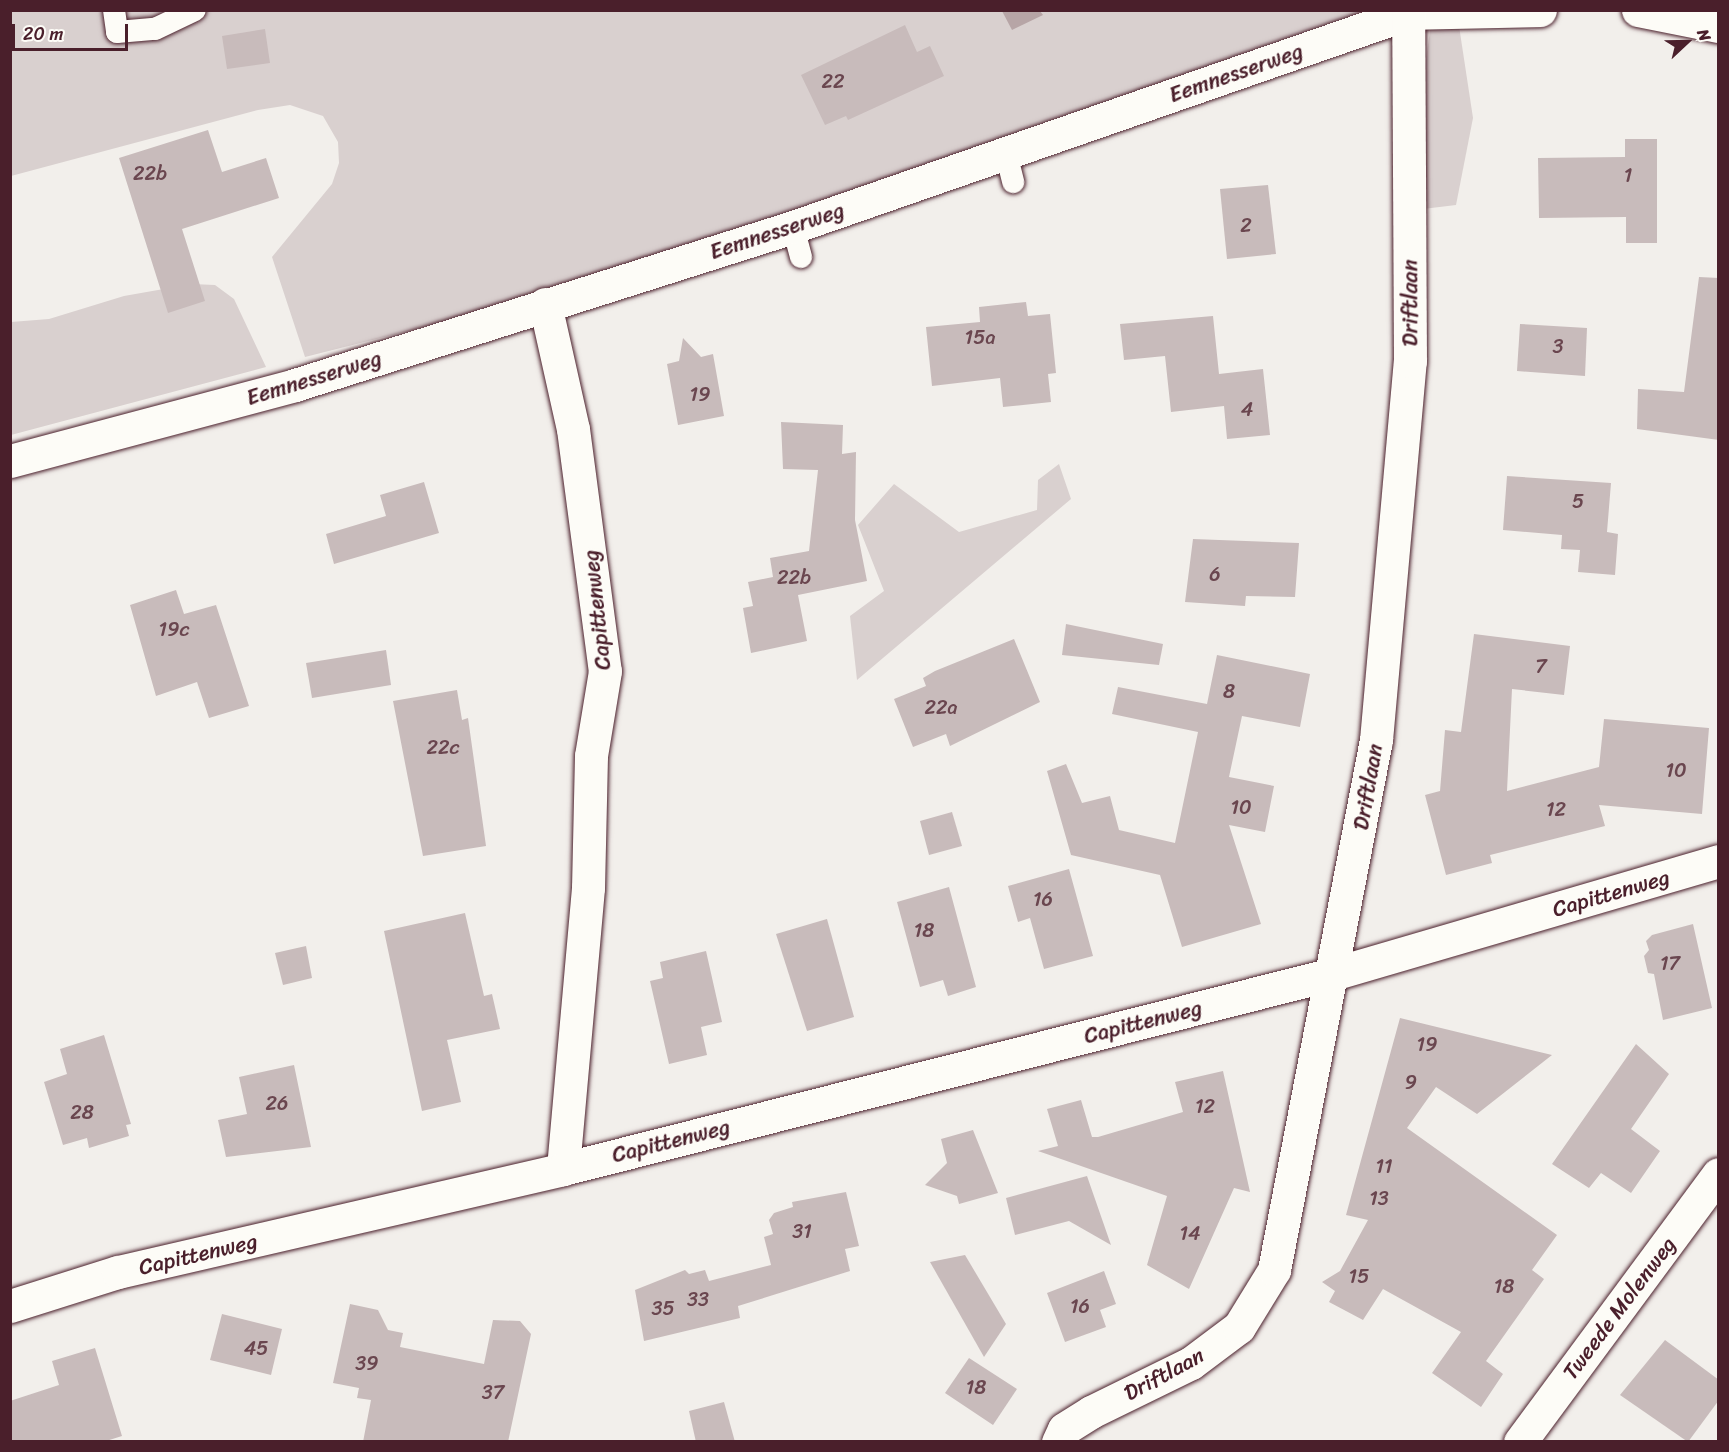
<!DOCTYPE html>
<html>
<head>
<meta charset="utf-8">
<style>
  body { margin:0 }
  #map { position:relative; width:1729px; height:1452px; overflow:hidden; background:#f2efeb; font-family:Sriracha,sans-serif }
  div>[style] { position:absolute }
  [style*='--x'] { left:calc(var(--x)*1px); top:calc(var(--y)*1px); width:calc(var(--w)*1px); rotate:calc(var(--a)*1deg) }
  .green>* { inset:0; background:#d9d0cf }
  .water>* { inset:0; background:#b7a5a6 }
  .building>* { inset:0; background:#c8bbbb }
  .roads { filter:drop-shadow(0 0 2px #4a1f2b) drop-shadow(0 0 2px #4a1f2b) }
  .lane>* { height:22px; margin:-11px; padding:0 11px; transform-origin:11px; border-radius:11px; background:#fdfcf7 }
  .street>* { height:33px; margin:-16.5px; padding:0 16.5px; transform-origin:16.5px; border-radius:16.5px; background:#fdfcf7 }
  span { translate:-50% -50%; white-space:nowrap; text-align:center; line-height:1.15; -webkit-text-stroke:5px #fdfcf7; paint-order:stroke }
  .number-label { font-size:20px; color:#6a464f }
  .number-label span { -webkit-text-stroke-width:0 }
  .street-label { font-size:22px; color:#4a1f2b }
  .frame { position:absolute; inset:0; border:12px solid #4a1f2b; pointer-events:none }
  .north { position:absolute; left:1657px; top:12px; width:60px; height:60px; -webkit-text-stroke:4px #fdfcf7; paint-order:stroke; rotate:68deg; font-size:16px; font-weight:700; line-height:24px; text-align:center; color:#4a1f2b }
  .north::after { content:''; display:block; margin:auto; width:21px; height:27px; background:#4a1f2b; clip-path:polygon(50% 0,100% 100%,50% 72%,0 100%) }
  .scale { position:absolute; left:12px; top:24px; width:116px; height:27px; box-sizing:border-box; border:3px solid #4a1f2b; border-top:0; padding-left:8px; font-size:18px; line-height:21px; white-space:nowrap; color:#4a1f2b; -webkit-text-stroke:4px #fdfcf7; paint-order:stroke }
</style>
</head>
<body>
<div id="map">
  <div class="green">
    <div style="clip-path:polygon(11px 11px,1371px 11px,658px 268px,305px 357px,272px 257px,332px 184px,339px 163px,338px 142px,323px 116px,290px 105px,258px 110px,11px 176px)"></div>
    <div style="clip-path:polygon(1431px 24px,1459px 26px,1473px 118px,1456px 205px,1423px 209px,1425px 66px)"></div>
    <div style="clip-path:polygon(192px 284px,215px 285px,234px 299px,266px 367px,11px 435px,11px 322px,49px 319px,124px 296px)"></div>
    <div style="clip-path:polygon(1059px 464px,1071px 499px,857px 680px,850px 616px,884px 591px,858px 525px,894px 484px,959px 532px,1037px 510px,1038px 480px)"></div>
  </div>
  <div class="water">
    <div style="clip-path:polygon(1002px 11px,1040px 11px,1043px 15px,1012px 30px)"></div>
  </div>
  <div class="building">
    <div style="clip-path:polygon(905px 25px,917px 52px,930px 46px,944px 76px,848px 120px,846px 116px,825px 125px,801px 75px)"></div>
    <div style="clip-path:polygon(265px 29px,270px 63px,227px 69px,222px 36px)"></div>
    <div style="clip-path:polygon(208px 130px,222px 172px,266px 158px,279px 198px,182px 229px,205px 301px,168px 313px,119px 158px)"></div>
    <div style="clip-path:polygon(1625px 139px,1657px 139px,1657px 243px,1626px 243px,1626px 217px,1539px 218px,1538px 158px,1625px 157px)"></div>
    <div style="clip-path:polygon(1268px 185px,1276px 254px,1227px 259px,1220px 189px)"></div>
    <div style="clip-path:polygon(1699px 277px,1719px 278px,1719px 440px,1637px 429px,1638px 389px,1684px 392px)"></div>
    <div style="clip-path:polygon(1026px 302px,1028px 316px,1050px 314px,1056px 373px,1048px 374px,1051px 402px,1003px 407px,1000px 378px,932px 386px,926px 327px,980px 322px,979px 307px)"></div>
    <div style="clip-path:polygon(1213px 316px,1219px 374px,1263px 369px,1270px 435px,1227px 439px,1224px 406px,1171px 412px,1165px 356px,1124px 360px,1120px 324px)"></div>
    <div style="clip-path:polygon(1520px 324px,1587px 328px,1585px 376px,1517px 371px)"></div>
    <div style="clip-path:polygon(683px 338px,701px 357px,713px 354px,724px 416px,678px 425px,667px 364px,679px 361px)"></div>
    <div style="clip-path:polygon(781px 422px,843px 425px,842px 454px,856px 452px,855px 520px,867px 581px,798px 595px,807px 641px,751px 653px,743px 608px,753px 606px,748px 582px,773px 577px,770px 558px,809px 551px,818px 470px,783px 469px)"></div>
    <div style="clip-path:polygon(1507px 476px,1611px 483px,1607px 532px,1618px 534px,1615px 575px,1578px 572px,1580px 550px,1561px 549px,1562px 535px,1503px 530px)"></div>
    <div style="clip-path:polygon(424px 482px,439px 533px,334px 564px,326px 534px,386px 516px,380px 495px)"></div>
    <div style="clip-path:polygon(1193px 539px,1299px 543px,1295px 597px,1246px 596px,1245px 606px,1185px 602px)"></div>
    <div style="clip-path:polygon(176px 590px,184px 614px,216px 605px,249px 706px,209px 718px,197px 682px,156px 696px,130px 605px)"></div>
    <div style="clip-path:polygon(1066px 624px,1163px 644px,1159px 665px,1062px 655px)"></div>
    <div style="clip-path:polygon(1474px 634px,1570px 646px,1564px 695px,1512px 689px,1507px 791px,1599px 767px,1604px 719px,1709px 728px,1702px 814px,1599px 805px,1605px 826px,1490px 855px,1492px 863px,1446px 875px,1425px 795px,1440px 791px,1445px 730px,1461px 732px)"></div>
    <div style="clip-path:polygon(1014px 639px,1040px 702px,950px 746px,946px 734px,913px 747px,894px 699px,926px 686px,923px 678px,935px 671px)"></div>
    <div style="clip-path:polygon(386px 650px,391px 685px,312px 698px,306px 663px)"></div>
    <div style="clip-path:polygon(1217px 655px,1310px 674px,1300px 727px,1242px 716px,1229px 777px,1274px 786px,1265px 832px,1229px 825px,1261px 924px,1182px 947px,1160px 875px,1071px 855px,1047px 771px,1066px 764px,1082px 803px,1110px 796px,1119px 830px,1175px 843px,1198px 732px,1112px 714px,1118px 687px,1207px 704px)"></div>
    <div style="clip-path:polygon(457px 690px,462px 720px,468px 718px,486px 846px,423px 856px,393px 701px)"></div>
    <div style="clip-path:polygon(952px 812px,962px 846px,929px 855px,920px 821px)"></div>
    <div style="clip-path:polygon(1069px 869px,1093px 956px,1044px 969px,1030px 918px,1018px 922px,1008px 886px)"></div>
    <div style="clip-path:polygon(949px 887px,976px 987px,948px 996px,943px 980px,920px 987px,897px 902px)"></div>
    <div style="clip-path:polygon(465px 913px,484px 996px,492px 994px,500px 1029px,447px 1040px,461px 1102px,422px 1111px,384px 931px)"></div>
    <div style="clip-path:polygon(827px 919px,854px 1017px,807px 1031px,776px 934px)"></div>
    <div style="clip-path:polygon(1693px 924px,1712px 1008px,1663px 1020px,1654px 974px,1648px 973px,1644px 956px,1649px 950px,1646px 941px,1652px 935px)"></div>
    <div style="clip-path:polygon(306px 946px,312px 978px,283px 985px,275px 953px)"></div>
    <div style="clip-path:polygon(706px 951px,722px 1022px,701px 1027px,707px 1055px,669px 1064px,650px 981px,663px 978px,660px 962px)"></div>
    <div style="clip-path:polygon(1400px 1018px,1552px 1055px,1477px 1114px,1436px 1087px,1407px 1128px,1557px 1235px,1532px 1270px,1544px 1279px,1486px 1361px,1503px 1374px,1481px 1407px,1432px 1373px,1461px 1332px,1383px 1289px,1363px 1320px,1329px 1302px,1335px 1291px,1322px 1282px,1340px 1271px,1368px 1220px,1346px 1215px)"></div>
    <div style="clip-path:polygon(104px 1035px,131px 1124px,126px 1125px,129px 1136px,89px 1148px,87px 1138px,63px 1145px,44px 1082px,67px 1074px,60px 1049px)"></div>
    <div style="clip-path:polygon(1636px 1044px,1669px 1074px,1631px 1129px,1660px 1151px,1631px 1193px,1601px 1173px,1589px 1188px,1552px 1164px)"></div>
    <div style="clip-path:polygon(294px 1065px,311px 1147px,226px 1157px,218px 1120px,247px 1114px,239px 1077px)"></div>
    <div style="clip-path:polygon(1223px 1071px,1250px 1192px,1234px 1188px,1189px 1289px,1147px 1265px,1167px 1196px,1038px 1151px,1058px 1146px,1047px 1109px,1081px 1100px,1092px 1137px,1098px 1137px,1183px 1112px,1175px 1082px)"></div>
    <div style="clip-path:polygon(973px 1130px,998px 1193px,959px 1204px,957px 1196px,925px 1185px,947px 1163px,941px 1139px)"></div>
    <div style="clip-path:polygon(1087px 1176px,1111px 1245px,1069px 1221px,1015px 1235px,1006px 1198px)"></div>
    <div style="clip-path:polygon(846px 1192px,859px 1246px,845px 1249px,850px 1271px,738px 1306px,740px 1318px,644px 1341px,635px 1290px,685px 1270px,689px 1274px,705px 1270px,709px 1281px,771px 1265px,764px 1237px,773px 1234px,769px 1220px,774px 1213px,793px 1207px,792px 1202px)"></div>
    <div style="clip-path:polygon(965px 1255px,1006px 1324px,984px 1357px,930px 1262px)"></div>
    <div style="clip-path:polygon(1104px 1271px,1116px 1304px,1100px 1310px,1106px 1327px,1065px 1342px,1047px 1293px)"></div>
    <div style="clip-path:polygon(350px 1304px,378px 1310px,388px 1330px,403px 1333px,400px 1347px,484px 1364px,493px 1320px,520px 1321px,531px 1334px,508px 1442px,363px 1442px,371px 1400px,357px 1398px,359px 1388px,333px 1383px)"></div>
    <div style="clip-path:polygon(222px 1314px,282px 1329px,271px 1375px,210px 1360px)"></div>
    <div style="clip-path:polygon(1665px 1340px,1719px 1380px,1719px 1400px,1688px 1442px,1620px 1395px)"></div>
    <div style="clip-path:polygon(95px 1348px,122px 1436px,103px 1442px,10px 1442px,10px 1401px,59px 1385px,52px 1361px)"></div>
    <div style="clip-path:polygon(969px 1358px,1017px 1389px,993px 1425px,945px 1393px)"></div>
    <div style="clip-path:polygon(724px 1402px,735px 1442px,696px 1442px,689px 1411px)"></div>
  </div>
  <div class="roads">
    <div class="lane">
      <div style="--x:114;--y:10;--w:22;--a:82"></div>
      <div style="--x:117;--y:32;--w:38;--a:-5"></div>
      <div style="--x:155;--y:29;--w:44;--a:-25.4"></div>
      <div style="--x:1006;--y:153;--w:30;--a:76"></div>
      <div style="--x:793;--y:227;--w:31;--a:75"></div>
    </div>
    <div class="street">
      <div style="--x:1638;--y:10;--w:82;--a:11.3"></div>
      <div style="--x:545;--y:304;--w:128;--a:77.4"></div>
      <div style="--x:573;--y:429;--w:244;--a:82.5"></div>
      <div style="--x:605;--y:671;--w:86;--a:99.4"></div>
      <div style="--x:591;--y:756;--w:132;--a:91.3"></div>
      <div style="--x:588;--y:888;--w:282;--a:95.1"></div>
      <div style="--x:10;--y:461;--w:295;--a:-14.9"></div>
      <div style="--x:295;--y:385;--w:522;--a:-17.6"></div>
      <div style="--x:793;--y:227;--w:652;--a:-19.16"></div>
      <div style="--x:1409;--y:13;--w:131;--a:-1.3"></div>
      <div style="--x:10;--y:1306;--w:113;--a:-17.5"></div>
      <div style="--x:118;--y:1272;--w:457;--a:-13"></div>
      <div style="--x:563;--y:1169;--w:797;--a:-14.23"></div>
      <div style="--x:1336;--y:973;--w:398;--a:-16.3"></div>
      <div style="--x:1058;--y:1442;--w:14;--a:-65"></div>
      <div style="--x:1064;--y:1429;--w:32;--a:-32"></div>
      <div style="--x:1091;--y:1412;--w:111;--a:-26.1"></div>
      <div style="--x:1191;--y:1363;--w:60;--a:-36.9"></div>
      <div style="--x:1239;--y:1327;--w:67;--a:-58.4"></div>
      <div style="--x:1274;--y:1270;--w:540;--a:-79.11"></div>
      <div style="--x:1376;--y:740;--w:381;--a:-84.9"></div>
      <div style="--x:1410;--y:361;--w:351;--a:-90.3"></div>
      <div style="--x:1520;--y:1442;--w:333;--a:-53.5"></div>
    </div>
  </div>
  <div class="number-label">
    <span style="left:833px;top:81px">22</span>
    <span style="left:150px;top:173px">22b</span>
    <span style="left:1628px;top:175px">1</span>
    <span style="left:1246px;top:225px">2</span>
    <span style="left:980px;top:337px">15a</span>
    <span style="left:1558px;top:346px">3</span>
    <span style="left:700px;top:394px">19</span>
    <span style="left:1247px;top:409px">4</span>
    <span style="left:1578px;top:501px">5</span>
    <span style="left:1215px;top:574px">6</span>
    <span style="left:794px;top:577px">22b</span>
    <span style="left:174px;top:629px">19c</span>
    <span style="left:1541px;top:666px">7</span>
    <span style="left:1229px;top:691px">8</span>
    <span style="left:941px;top:707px">22a</span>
    <span style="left:443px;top:747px">22c</span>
    <span style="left:1676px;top:770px">10</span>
    <span style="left:1241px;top:807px">10</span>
    <span style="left:1556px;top:809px">12</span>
    <span style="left:1043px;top:899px">16</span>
    <span style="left:924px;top:930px">18</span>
    <span style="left:1670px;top:963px">17</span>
    <span style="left:1427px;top:1044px">19</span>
    <span style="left:1411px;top:1082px">9</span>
    <span style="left:277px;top:1103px">26</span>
    <span style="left:1205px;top:1106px">12</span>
    <span style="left:82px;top:1112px">28</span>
    <span style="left:1384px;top:1166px">11</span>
    <span style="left:1379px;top:1198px">13</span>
    <span style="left:802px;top:1231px">31</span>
    <span style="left:1190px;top:1233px">14</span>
    <span style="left:1359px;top:1276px">15</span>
    <span style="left:1504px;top:1286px">18</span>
    <span style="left:698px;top:1299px">33</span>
    <span style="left:1080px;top:1306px">16</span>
    <span style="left:663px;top:1308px">35</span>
    <span style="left:256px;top:1348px">45</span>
    <span style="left:367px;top:1363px">39</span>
    <span style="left:976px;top:1387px">18</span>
    <span style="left:493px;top:1392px">37</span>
  </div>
  <div class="street-label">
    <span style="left:1236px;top:73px;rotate:-19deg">Eemnesserweg</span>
    <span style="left:777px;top:231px;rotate:-18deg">Eemnesserweg</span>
    <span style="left:1410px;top:303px;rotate:-90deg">Driftlaan</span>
    <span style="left:314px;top:378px;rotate:-17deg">Eemnesserweg</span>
    <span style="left:597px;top:610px;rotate:-96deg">Capittenweg</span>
    <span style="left:1368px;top:787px;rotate:-80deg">Driftlaan</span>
    <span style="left:1611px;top:893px;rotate:-16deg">Capittenweg</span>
    <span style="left:1143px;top:1022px;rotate:-14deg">Capittenweg</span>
    <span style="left:671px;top:1141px;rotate:-14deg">Capittenweg</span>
    <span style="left:198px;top:1254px;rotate:-13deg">Capittenweg</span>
    <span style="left:1619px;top:1308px;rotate:-53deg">Tweede Molenweg</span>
    <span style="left:1164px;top:1374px;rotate:-28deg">Driftlaan</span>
  </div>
  <div class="frame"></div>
  <div class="north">N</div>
  <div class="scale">20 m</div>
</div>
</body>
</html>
